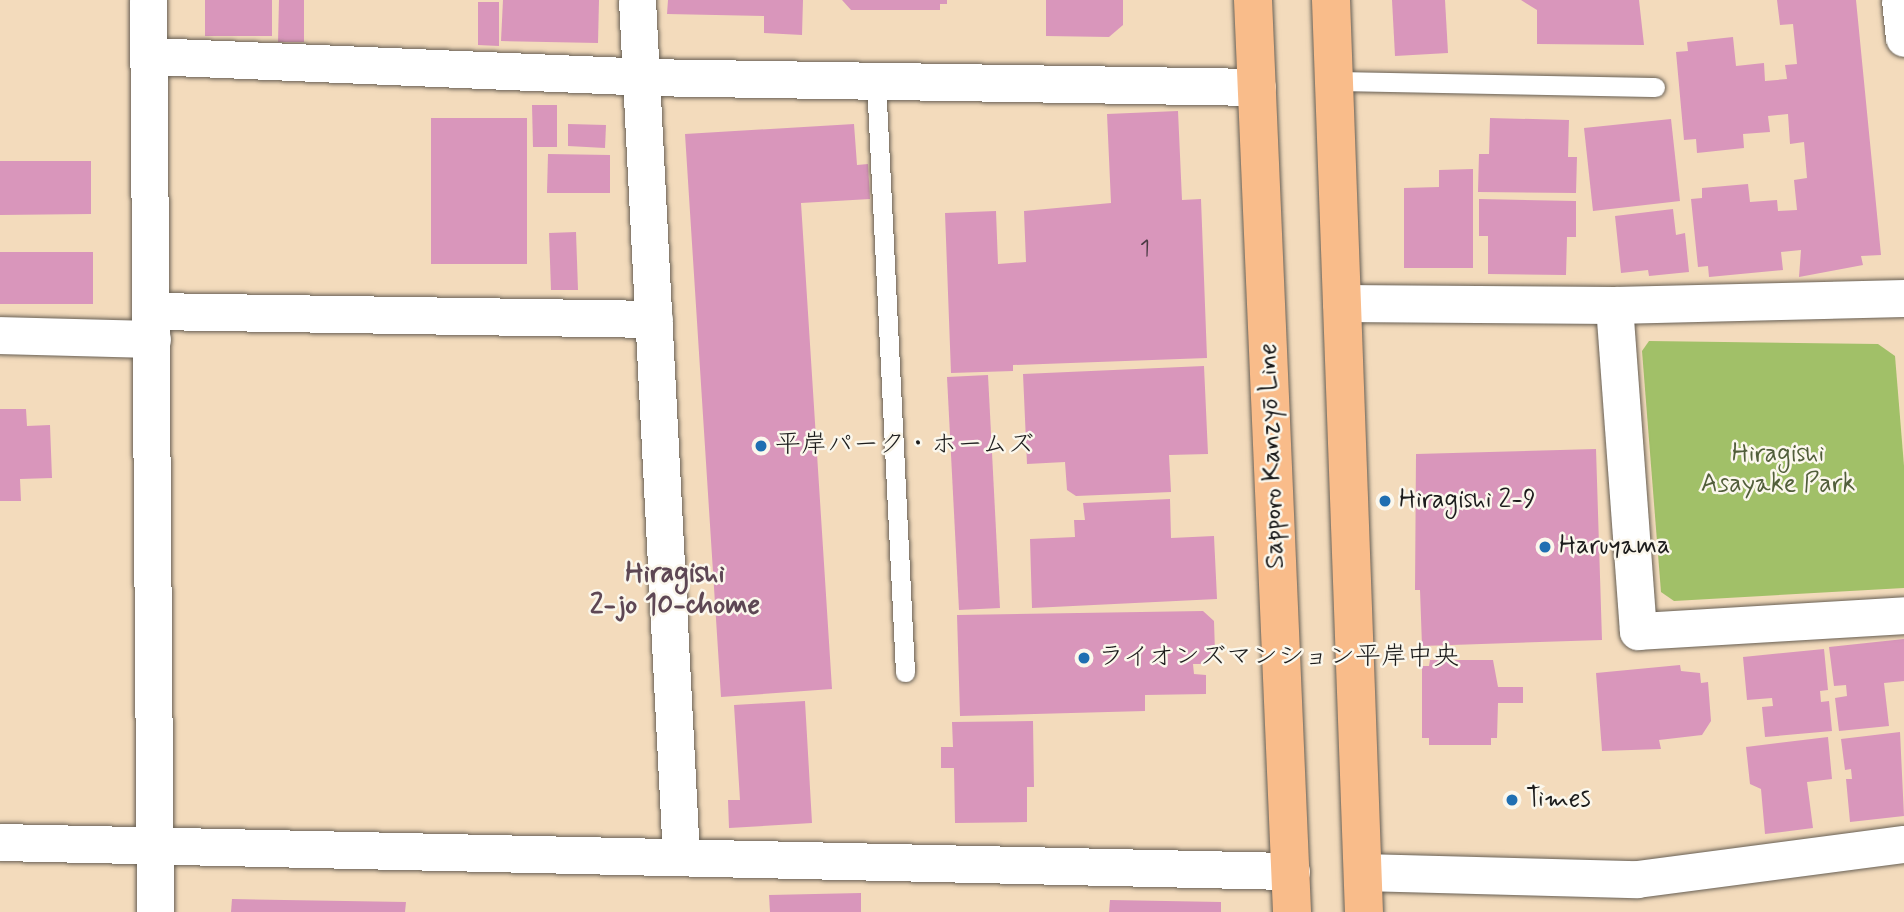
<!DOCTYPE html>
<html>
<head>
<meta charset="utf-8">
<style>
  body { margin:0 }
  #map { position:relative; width:1904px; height:912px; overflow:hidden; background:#f3dbbc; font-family:Mynerve,"Klee One",sans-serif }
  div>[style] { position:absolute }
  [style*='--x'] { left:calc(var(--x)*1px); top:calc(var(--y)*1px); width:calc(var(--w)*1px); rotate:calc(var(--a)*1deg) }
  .green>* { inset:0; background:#a1c068 }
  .building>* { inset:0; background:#d996bb }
  .roads { filter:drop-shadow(0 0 2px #675f54) drop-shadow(0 0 2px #675f54) }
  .lane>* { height:19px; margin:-9.5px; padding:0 9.5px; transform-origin:9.5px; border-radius:9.5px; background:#fff }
  .street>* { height:37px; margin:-18.5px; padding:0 18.5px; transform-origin:18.5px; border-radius:18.5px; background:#fff }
  .primary>* { height:38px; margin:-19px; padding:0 19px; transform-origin:19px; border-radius:19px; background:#f9bc8a }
  .dots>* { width:19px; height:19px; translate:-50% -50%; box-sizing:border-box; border:4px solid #fbf7ec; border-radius:50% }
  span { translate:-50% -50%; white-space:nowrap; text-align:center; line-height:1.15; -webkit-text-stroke:5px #fbf7ec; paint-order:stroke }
  .number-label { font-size:23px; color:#4b3a44 }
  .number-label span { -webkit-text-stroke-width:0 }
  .poi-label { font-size:26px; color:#1c1c1c }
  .left { translate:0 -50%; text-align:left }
  .park-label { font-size:26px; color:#515e3a }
  .street-label { font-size:26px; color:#1c1c1c }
  .neighbourhood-label { font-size:28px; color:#5e4754; font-weight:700 }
</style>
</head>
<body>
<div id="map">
  <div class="green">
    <div style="clip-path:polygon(1649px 341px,1878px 344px,1895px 356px,1904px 466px,1904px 588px,1674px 601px,1661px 592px,1642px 351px)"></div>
  </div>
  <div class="building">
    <div style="clip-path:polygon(205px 0,272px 0,272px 36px,205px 36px)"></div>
    <div style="clip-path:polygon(279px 0,304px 0,304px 42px,278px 42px)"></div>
    <div style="clip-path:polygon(503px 0,599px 0,598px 43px,501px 41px)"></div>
    <div style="clip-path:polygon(668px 0,803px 0,802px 35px,764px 33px,764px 16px,667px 14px)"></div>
    <div style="clip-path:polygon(842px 0,947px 0,947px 4px,940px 4px,940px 10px,851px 10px)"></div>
    <div style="clip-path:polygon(1046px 0,1123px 0,1123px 25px,1109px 37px,1046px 36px)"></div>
    <div style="clip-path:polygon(1392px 0,1445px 0,1448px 53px,1395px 56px)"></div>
    <div style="clip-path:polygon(1521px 0,1639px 0,1644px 45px,1537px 44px,1537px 10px)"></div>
    <div style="clip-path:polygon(1777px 0,1856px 0,1881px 255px,1861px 256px,1863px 265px,1799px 277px,1801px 250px,1781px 252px,1783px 270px,1709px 277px,1708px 266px,1698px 267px,1691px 199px,1702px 198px,1702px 188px,1748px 184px,1750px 202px,1777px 200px,1778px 211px,1797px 210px,1794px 180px,1807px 178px,1804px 142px,1790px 144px,1788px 114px,1768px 116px,1770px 132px,1743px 134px,1744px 148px,1697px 153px,1696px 139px,1684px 140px,1676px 52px,1688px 51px,1687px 42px,1733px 37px,1736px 66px,1764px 63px,1765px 81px,1787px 79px,1785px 65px,1797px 64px,1793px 24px,1780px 25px)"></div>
    <div style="clip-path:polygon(478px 2px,499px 2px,499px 46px,478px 45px)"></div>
    <div style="clip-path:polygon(532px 105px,557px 105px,557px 147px,533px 147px)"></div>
    <div style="clip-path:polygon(1178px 111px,1182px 200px,1201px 199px,1207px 358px,1013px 365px,1013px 371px,951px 373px,945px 213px,996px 211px,998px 264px,1026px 262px,1024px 211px,1111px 203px,1107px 114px)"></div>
    <div style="clip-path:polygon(431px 118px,527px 118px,527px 264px,431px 264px)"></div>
    <div style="clip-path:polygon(1490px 118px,1569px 120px,1568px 157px,1577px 157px,1576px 193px,1478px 192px,1479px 154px,1489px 154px)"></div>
    <div style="clip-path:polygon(1671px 119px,1680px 201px,1593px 211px,1584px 128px)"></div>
    <div style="clip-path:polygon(568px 124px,606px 125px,605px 148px,568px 146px)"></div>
    <div style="clip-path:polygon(854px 124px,857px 165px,868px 164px,870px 199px,801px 203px,832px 689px,721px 697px,685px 134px)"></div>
    <div style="clip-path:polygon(548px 154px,610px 155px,610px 193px,547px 193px)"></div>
    <div style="clip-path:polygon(0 161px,91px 161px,91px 214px,0 215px)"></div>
    <div style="clip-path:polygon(1473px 169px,1473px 268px,1404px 268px,1404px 188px,1439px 187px,1439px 170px)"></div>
    <div style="clip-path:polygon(1479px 199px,1576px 201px,1576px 237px,1567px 237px,1566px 275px,1488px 274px,1488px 236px,1479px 236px)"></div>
    <div style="clip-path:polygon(1673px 209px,1676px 235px,1685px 233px,1689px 272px,1649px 276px,1648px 270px,1621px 273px,1615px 216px)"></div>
    <div style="clip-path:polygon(576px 232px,578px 290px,551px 290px,549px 233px)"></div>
    <div style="clip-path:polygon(0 252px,93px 252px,93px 304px,0 304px)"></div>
    <div style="clip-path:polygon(1204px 366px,1208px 454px,1169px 455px,1171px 492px,1076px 496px,1067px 490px,1065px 462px,1027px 464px,1023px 374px)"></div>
    <div style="clip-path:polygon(988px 375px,1000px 608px,959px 610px,947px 377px)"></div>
    <div style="clip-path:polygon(0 409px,26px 409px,27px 426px,50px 425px,52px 478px,20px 479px,21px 501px,0 501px)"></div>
    <div style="clip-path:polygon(1596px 449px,1602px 640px,1422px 646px,1420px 590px,1415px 590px,1416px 454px)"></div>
    <div style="clip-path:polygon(1170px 499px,1171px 538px,1214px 536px,1217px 599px,1032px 608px,1030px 539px,1075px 537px,1074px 520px,1085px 520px,1083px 503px)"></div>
    <div style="clip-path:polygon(1203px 611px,1214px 621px,1215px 652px,1206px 664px,1193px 664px,1194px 674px,1206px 675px,1206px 694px,1145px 695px,1145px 711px,960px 716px,957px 615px)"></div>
    <div style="clip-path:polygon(1904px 639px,1904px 681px,1884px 683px,1889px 726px,1839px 731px,1835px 698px,1847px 696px,1846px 685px,1834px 686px,1829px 647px)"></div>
    <div style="clip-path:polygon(1824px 649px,1828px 690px,1820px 691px,1821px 702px,1829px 701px,1832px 731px,1765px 737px,1762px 707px,1773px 706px,1772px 698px,1747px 700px,1743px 657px)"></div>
    <div style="clip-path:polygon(1430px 660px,1493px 660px,1498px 687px,1523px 687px,1523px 703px,1498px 703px,1497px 738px,1491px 738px,1491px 745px,1429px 745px,1429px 738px,1422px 738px,1422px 666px,1429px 666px)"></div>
    <div style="clip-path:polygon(1680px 665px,1681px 671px,1700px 673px,1701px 683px,1708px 682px,1711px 721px,1702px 735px,1659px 740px,1661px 749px,1602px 751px,1596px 673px)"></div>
    <div style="clip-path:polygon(805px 701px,812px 823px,729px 828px,728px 800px,740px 800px,734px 705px)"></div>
    <div style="clip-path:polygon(1033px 721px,1034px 787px,1027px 787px,1027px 822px,955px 823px,954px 768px,941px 768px,941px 747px,953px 747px,952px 722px)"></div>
    <div style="clip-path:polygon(1900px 732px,1904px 816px,1850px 822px,1846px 779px,1852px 779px,1851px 769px,1845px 770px,1841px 739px)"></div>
    <div style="clip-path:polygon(1828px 737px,1832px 779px,1807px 782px,1813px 828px,1765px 834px,1761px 789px,1750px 784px,1746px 747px)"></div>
    <div style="clip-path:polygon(861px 893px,861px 912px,770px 912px,769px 895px)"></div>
    <div style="clip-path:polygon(232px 899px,406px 902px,405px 912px,231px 912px)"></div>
    <div style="clip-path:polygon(1110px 900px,1221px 902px,1221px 912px,1109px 912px)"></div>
  </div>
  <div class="roads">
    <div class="lane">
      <div style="--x:876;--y:81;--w:592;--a:87.19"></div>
      <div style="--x:1334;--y:81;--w:321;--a:1.1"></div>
    </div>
    <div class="street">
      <div style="--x:148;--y:0;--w:912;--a:89.56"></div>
      <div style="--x:637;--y:0;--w:858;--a:87.06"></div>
      <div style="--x:1900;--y:0;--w:38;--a:84"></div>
      <div style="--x:150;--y:56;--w:492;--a:2.4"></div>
      <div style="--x:642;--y:77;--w:615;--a:0.93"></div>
      <div style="--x:1341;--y:303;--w:273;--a:0.4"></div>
      <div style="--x:1614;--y:305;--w:290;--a:-1.4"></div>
      <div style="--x:1614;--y:305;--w:327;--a:85.8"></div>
      <div style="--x:1638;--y:631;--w:266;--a:-3.4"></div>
      <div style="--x:152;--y:311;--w:502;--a:0.91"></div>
      <div style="--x:0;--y:335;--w:152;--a:1.5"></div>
      <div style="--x:0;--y:842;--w:1291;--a:1.29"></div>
      <div style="--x:1362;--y:872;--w:275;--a:1.5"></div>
      <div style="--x:1637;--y:879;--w:269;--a:-7.5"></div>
    </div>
    <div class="primary">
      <div style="--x:1253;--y:0;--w:913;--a:87.55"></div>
      <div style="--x:1331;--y:0;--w:913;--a:87.93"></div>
    </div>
  </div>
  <div class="dots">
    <div style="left:761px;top:446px;background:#1f6fb2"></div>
    <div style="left:1385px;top:501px;background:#1f6fb2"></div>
    <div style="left:1545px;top:547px;background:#1f6fb2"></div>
    <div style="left:1084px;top:658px;background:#1f6fb2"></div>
    <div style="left:1512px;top:800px;background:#1f6fb2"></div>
  </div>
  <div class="number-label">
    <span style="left:1145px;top:249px">1</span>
  </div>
  <div class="poi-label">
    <span class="left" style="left:775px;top:446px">平岸パーク・ホームズ</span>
    <span class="left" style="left:1399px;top:501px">Hiragishi 2-9</span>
    <span class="left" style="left:1559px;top:547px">Haruyama</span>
    <span class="left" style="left:1098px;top:658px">ライオンズマンション平岸中央</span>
    <span class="left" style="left:1526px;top:800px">Times</span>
  </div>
  <div class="park-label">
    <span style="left:1778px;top:470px">Hiragishi<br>Asayake Park</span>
  </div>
  <div class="street-label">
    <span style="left:1273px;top:456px;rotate:-92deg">Sapporo Kanzyō Line</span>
  </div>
  <div class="neighbourhood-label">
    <span style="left:675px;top:590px">Hiragishi<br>2-jo 10-chome</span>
  </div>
</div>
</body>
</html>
